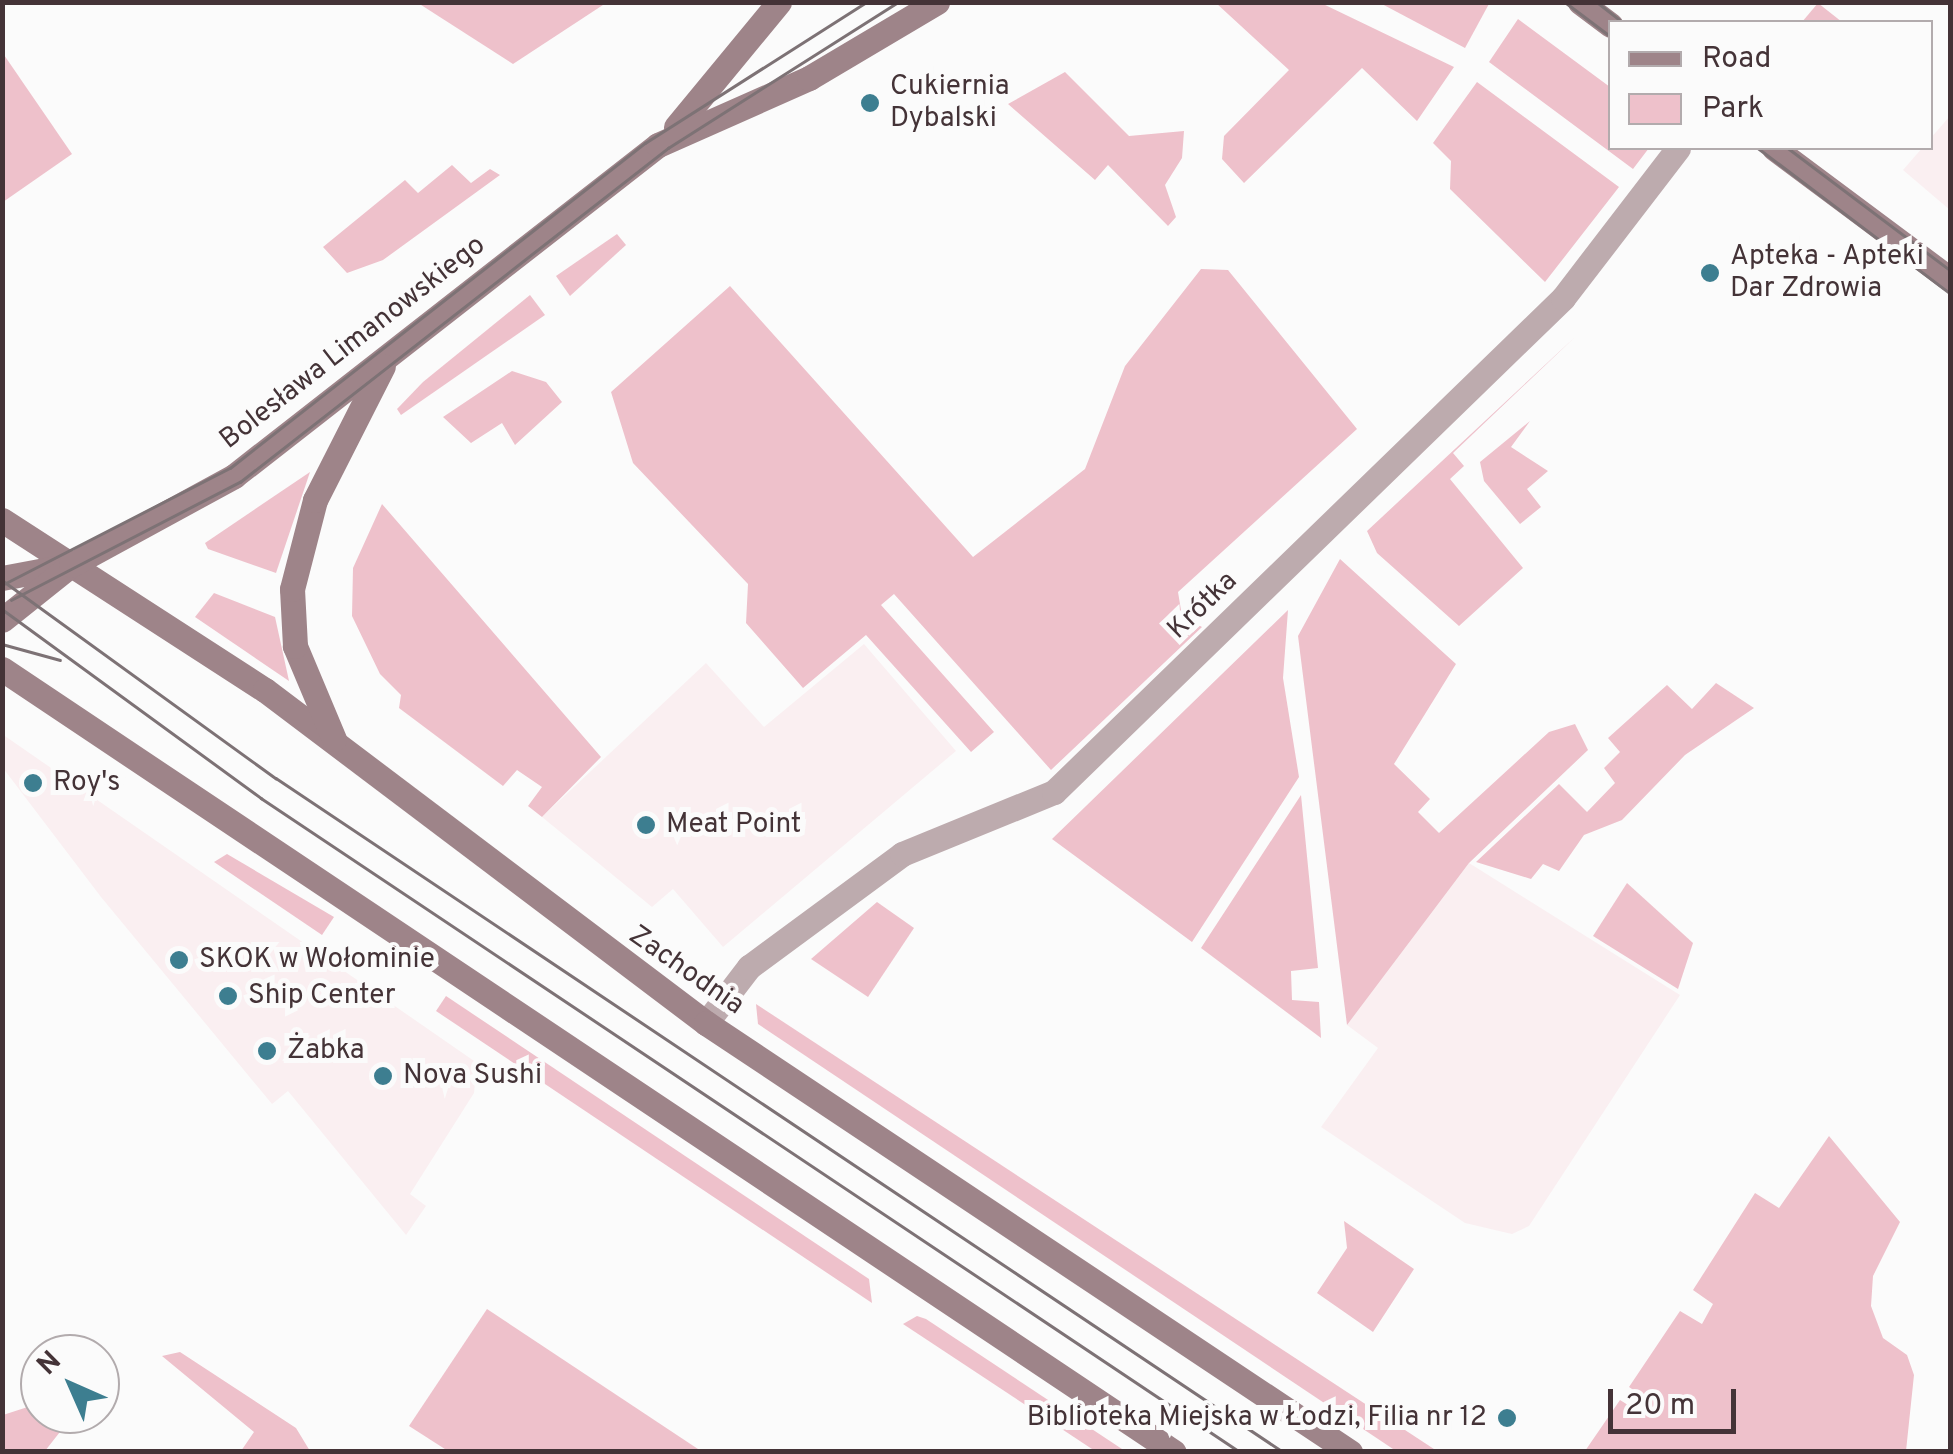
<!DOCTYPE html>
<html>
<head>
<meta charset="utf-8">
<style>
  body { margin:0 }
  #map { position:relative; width:1953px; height:1454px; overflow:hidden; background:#fbfbfb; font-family:Overpass,sans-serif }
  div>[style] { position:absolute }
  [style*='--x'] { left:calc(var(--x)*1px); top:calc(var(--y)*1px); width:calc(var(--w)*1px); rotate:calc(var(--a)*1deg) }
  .built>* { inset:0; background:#faeff1 }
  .green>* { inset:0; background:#eec1cb }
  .street>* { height:25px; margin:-12.5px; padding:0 12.5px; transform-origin:12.5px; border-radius:12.5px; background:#bdabae }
  .secondary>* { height:25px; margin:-12.5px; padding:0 12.5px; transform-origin:12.5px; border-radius:12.5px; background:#9e8489 }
  .tram>* { height:2.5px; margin:-1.25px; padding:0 1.25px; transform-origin:1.25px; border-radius:1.25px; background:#7d7275 }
  .dots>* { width:28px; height:28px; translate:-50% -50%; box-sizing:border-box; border:5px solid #fbfbfb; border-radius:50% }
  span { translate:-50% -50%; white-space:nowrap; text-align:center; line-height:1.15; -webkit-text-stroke:10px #fbfbfb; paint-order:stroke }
  .poi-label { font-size:28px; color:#443337 }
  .left { translate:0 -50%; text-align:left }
  .right { translate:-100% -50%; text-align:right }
  .street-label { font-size:28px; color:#443337 }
  .frame { position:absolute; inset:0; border:5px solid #443337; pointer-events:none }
  .legend { position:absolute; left:1608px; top:20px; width:325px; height:130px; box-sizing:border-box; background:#fbfbfb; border:2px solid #b2abad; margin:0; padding:12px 18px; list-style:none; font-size:30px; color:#443337 }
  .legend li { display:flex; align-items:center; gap:20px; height:50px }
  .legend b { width:50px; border:2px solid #b2abad }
  .north { position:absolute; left:20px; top:1334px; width:100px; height:100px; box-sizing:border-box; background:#fbfbfb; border:2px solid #b2abad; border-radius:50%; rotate:315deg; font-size:28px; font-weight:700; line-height:40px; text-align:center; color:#443337 }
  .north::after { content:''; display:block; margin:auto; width:35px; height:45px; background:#3d7e90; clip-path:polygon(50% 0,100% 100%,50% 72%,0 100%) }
  .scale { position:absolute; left:1608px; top:1389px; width:128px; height:45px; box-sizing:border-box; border:5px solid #443337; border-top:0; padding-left:12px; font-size:30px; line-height:35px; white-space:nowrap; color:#443337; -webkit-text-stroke:8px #fbfbfb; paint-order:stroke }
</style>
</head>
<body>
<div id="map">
  <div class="built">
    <div style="clip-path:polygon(1950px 116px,1950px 210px,1903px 170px)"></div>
    <div style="clip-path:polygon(864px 644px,956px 751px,723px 947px,673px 889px,652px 907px,542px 817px,706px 663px,764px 727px)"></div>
    <div style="clip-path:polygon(2px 734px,477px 1063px,474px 1093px,410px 1194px,426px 1206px,406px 1235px,288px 1091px,272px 1104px,101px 897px,3px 768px)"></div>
    <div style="clip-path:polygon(1469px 863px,1680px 995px,1529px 1226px,1512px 1234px,1465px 1223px,1321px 1127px,1378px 1048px,1347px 1025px)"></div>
  </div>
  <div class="green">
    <div style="clip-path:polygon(1490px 2px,1465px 48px,1380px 3px,1380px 2px)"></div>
    <div style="clip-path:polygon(418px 3px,606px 3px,513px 64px)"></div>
    <div style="clip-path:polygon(1216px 3px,1321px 3px,1454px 67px,1417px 121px,1362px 68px,1244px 183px,1222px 159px,1224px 136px,1289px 70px)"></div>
    <div style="clip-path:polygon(1818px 3px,1842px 22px,1802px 22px)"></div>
    <div style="clip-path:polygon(1518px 19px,1610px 87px,1610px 148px,1649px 148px,1633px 169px,1489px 62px)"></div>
    <div style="clip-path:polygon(2px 52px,72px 154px,3px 202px,2px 202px)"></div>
    <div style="clip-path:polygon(1065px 72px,1129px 136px,1184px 131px,1182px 158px,1165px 185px,1176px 217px,1168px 226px,1108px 165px,1095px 180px,1008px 104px)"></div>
    <div style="clip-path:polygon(1477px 82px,1619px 187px,1545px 282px,1450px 189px,1451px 161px,1433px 143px)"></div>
    <div style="clip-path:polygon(452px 165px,471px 183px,490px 169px,500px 175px,383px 260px,347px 273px,323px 247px,405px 180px,418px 193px)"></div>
    <div style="clip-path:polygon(617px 234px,626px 245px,570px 296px,556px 276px)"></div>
    <div style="clip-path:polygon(1201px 269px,1228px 270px,1357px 429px,1178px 592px,1182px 616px,1202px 627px,1051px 770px,894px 594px,881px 605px,994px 732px,971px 752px,866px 635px,803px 688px,746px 623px,748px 584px,633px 463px,611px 392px,730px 286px,973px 557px,1085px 469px,1125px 366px)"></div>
    <div style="clip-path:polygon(530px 295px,545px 315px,401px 415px,397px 409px,423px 382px)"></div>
    <div style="clip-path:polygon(1575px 337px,1453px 453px,1464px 466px,1450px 479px,1523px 568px,1459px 626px,1377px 553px,1367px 531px)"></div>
    <div style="clip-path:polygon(512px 371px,546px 382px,562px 402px,515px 445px,502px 423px,471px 443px,443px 417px)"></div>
    <div style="clip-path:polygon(1530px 421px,1511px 447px,1548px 471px,1527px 489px,1541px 507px,1520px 524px,1484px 481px,1480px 462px)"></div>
    <div style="clip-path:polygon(310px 472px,276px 573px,208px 549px,205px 543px)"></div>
    <div style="clip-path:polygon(382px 504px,601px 757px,542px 817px,528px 806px,542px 787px,517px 770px,503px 786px,399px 708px,401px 695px,380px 674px,352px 616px,353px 568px)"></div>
    <div style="clip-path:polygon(1340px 559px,1456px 664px,1394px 764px,1430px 799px,1418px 812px,1439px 833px,1549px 732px,1575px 724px,1588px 750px,1469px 863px,1347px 1025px,1298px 636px)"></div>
    <div style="clip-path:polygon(214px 593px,275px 617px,289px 681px,195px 617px)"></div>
    <div style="clip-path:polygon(1288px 610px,1283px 678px,1299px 777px,1192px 942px,1052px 839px)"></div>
    <div style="clip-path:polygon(1716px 683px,1754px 708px,1685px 755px,1622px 820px,1584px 835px,1559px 871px,1543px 864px,1531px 879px,1476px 862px,1559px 784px,1587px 812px,1615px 783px,1604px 768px,1620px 752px,1608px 738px,1667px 685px,1692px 709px)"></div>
    <div style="clip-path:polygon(1301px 795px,1318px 968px,1291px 971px,1292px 1000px,1319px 1002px,1321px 1038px,1201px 948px)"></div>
    <div style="clip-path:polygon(227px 854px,334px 917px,322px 935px,214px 862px)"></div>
    <div style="clip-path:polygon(1627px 883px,1693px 943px,1678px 989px,1593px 936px)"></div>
    <div style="clip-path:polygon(877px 902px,914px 928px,868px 997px,811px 959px)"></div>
    <div style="clip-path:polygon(446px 996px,869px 1279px,872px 1303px,436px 1011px)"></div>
    <div style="clip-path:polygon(756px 1004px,1437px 1451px,1396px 1451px,758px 1024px)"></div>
    <div style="clip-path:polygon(1829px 1136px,1900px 1222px,1873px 1276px,1871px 1306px,1883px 1338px,1907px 1355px,1914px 1375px,1906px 1451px,1585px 1451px,1620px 1400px,1639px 1412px,1650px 1401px,1629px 1387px,1680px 1311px,1702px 1324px,1713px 1304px,1693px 1290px,1755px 1193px,1779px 1208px)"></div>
    <div style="clip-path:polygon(1344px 1221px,1414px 1269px,1373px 1332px,1317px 1293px,1347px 1248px)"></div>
    <div style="clip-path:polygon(487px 1309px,701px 1451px,448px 1451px,409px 1426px)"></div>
    <div style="clip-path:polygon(917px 1316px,926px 1319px,1125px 1451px,1095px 1451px,903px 1324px)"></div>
    <div style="clip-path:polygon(180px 1352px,296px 1428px,310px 1451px,241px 1451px,254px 1432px,162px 1356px)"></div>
    <div style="clip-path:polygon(40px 1403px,40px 1414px,74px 1414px,45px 1451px,3px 1451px,3px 1415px)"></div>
  </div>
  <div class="street">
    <div style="--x:706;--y:1023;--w:71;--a:-52.5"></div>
    <div style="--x:749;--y:967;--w:190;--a:-36.4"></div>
    <div style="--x:902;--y:854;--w:164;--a:-22.2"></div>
    <div style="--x:1054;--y:792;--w:709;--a:-44.14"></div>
    <div style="--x:1563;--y:298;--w:189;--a:-52.5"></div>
  </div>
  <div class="secondary">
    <div style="--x:1580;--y:2;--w:38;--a:37"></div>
    <div style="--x:676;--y:127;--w:162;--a:-50.5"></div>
    <div style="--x:1774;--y:148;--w:219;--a:36.7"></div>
    <div style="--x:2;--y:520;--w:313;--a:32.9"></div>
    <div style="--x:265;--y:690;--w:553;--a:37.06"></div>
    <div style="--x:706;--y:1023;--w:774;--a:33.67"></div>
    <div style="--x:2;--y:578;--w:65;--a:-10.6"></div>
    <div style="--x:2;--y:620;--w:88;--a:-38.6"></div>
    <div style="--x:71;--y:565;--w:186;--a:-28.6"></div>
    <div style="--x:234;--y:476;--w:538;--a:-37.98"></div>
    <div style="--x:658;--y:145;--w:165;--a:-23.9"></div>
    <div style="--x:809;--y:78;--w:149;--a:-30.7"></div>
    <div style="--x:2;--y:669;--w:1409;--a:33.75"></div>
    <div style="--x:334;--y:739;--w:101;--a:-112.8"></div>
    <div style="--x:295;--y:646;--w:57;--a:-93"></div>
    <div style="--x:292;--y:589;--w:92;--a:-75.5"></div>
    <div style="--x:315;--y:500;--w:150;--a:-63.1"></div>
  </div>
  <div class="tram">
    <div style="--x:1565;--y:2;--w:56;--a:37.1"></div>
    <div style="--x:1597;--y:2;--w:33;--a:38"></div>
    <div style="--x:1758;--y:148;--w:241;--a:37.1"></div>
    <div style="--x:1788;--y:148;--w:203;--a:37"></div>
    <div style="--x:2;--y:580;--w:338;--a:35.9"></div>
    <div style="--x:276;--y:778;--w:1212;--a:33.79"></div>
    <div style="--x:2;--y:585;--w:256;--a:-27.2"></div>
    <div style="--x:230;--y:468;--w:527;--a:-38.07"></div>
    <div style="--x:645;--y:143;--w:262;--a:-32.5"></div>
    <div style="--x:11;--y:600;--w:258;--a:-27.3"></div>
    <div style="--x:240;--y:482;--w:543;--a:-37.97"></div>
    <div style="--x:668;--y:148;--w:272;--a:-32.4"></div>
    <div style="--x:2;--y:609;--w:321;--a:36.1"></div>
    <div style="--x:261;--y:798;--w:1177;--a:33.74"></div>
    <div style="--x:2;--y:644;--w:60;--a:15.4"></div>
  </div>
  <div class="dots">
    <div style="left:870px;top:103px;background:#3d7e90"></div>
    <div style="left:1710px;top:273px;background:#3d7e90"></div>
    <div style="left:33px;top:783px;background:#3d7e90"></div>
    <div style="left:646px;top:825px;background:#3d7e90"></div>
    <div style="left:179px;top:960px;background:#3d7e90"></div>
    <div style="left:228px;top:996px;background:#3d7e90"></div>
    <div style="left:267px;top:1051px;background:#3d7e90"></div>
    <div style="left:383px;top:1076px;background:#3d7e90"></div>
    <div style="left:1507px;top:1418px;background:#3d7e90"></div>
  </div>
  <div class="poi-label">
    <span class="left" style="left:890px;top:103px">Cukiernia<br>Dybalski</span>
    <span class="left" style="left:1730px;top:273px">Apteka - Apteki<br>Dar Zdrowia</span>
    <span class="left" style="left:53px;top:783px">Roy's</span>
    <span class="left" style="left:666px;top:825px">Meat Point</span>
    <span class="left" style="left:199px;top:960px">SKOK w Wołominie</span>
    <span class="left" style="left:248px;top:996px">Ship Center</span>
    <span class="left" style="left:287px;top:1051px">Żabka</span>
    <span class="left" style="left:403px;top:1076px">Nova Sushi</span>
    <span class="right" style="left:1487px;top:1418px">Biblioteka Miejska w Łodzi, Filia nr 12</span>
  </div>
  <div class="street-label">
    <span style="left:353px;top:343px;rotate:-38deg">Bolesława Limanowskiego</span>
    <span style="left:1203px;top:606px;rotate:-44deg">Krótka</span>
    <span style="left:686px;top:971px;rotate:35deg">Zachodnia</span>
  </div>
  <div class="frame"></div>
  <ul class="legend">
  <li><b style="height:12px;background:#9e8489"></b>Road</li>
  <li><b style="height:28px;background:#eec1cb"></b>Park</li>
  </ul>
  <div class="north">N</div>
  <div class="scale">20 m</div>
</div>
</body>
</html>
